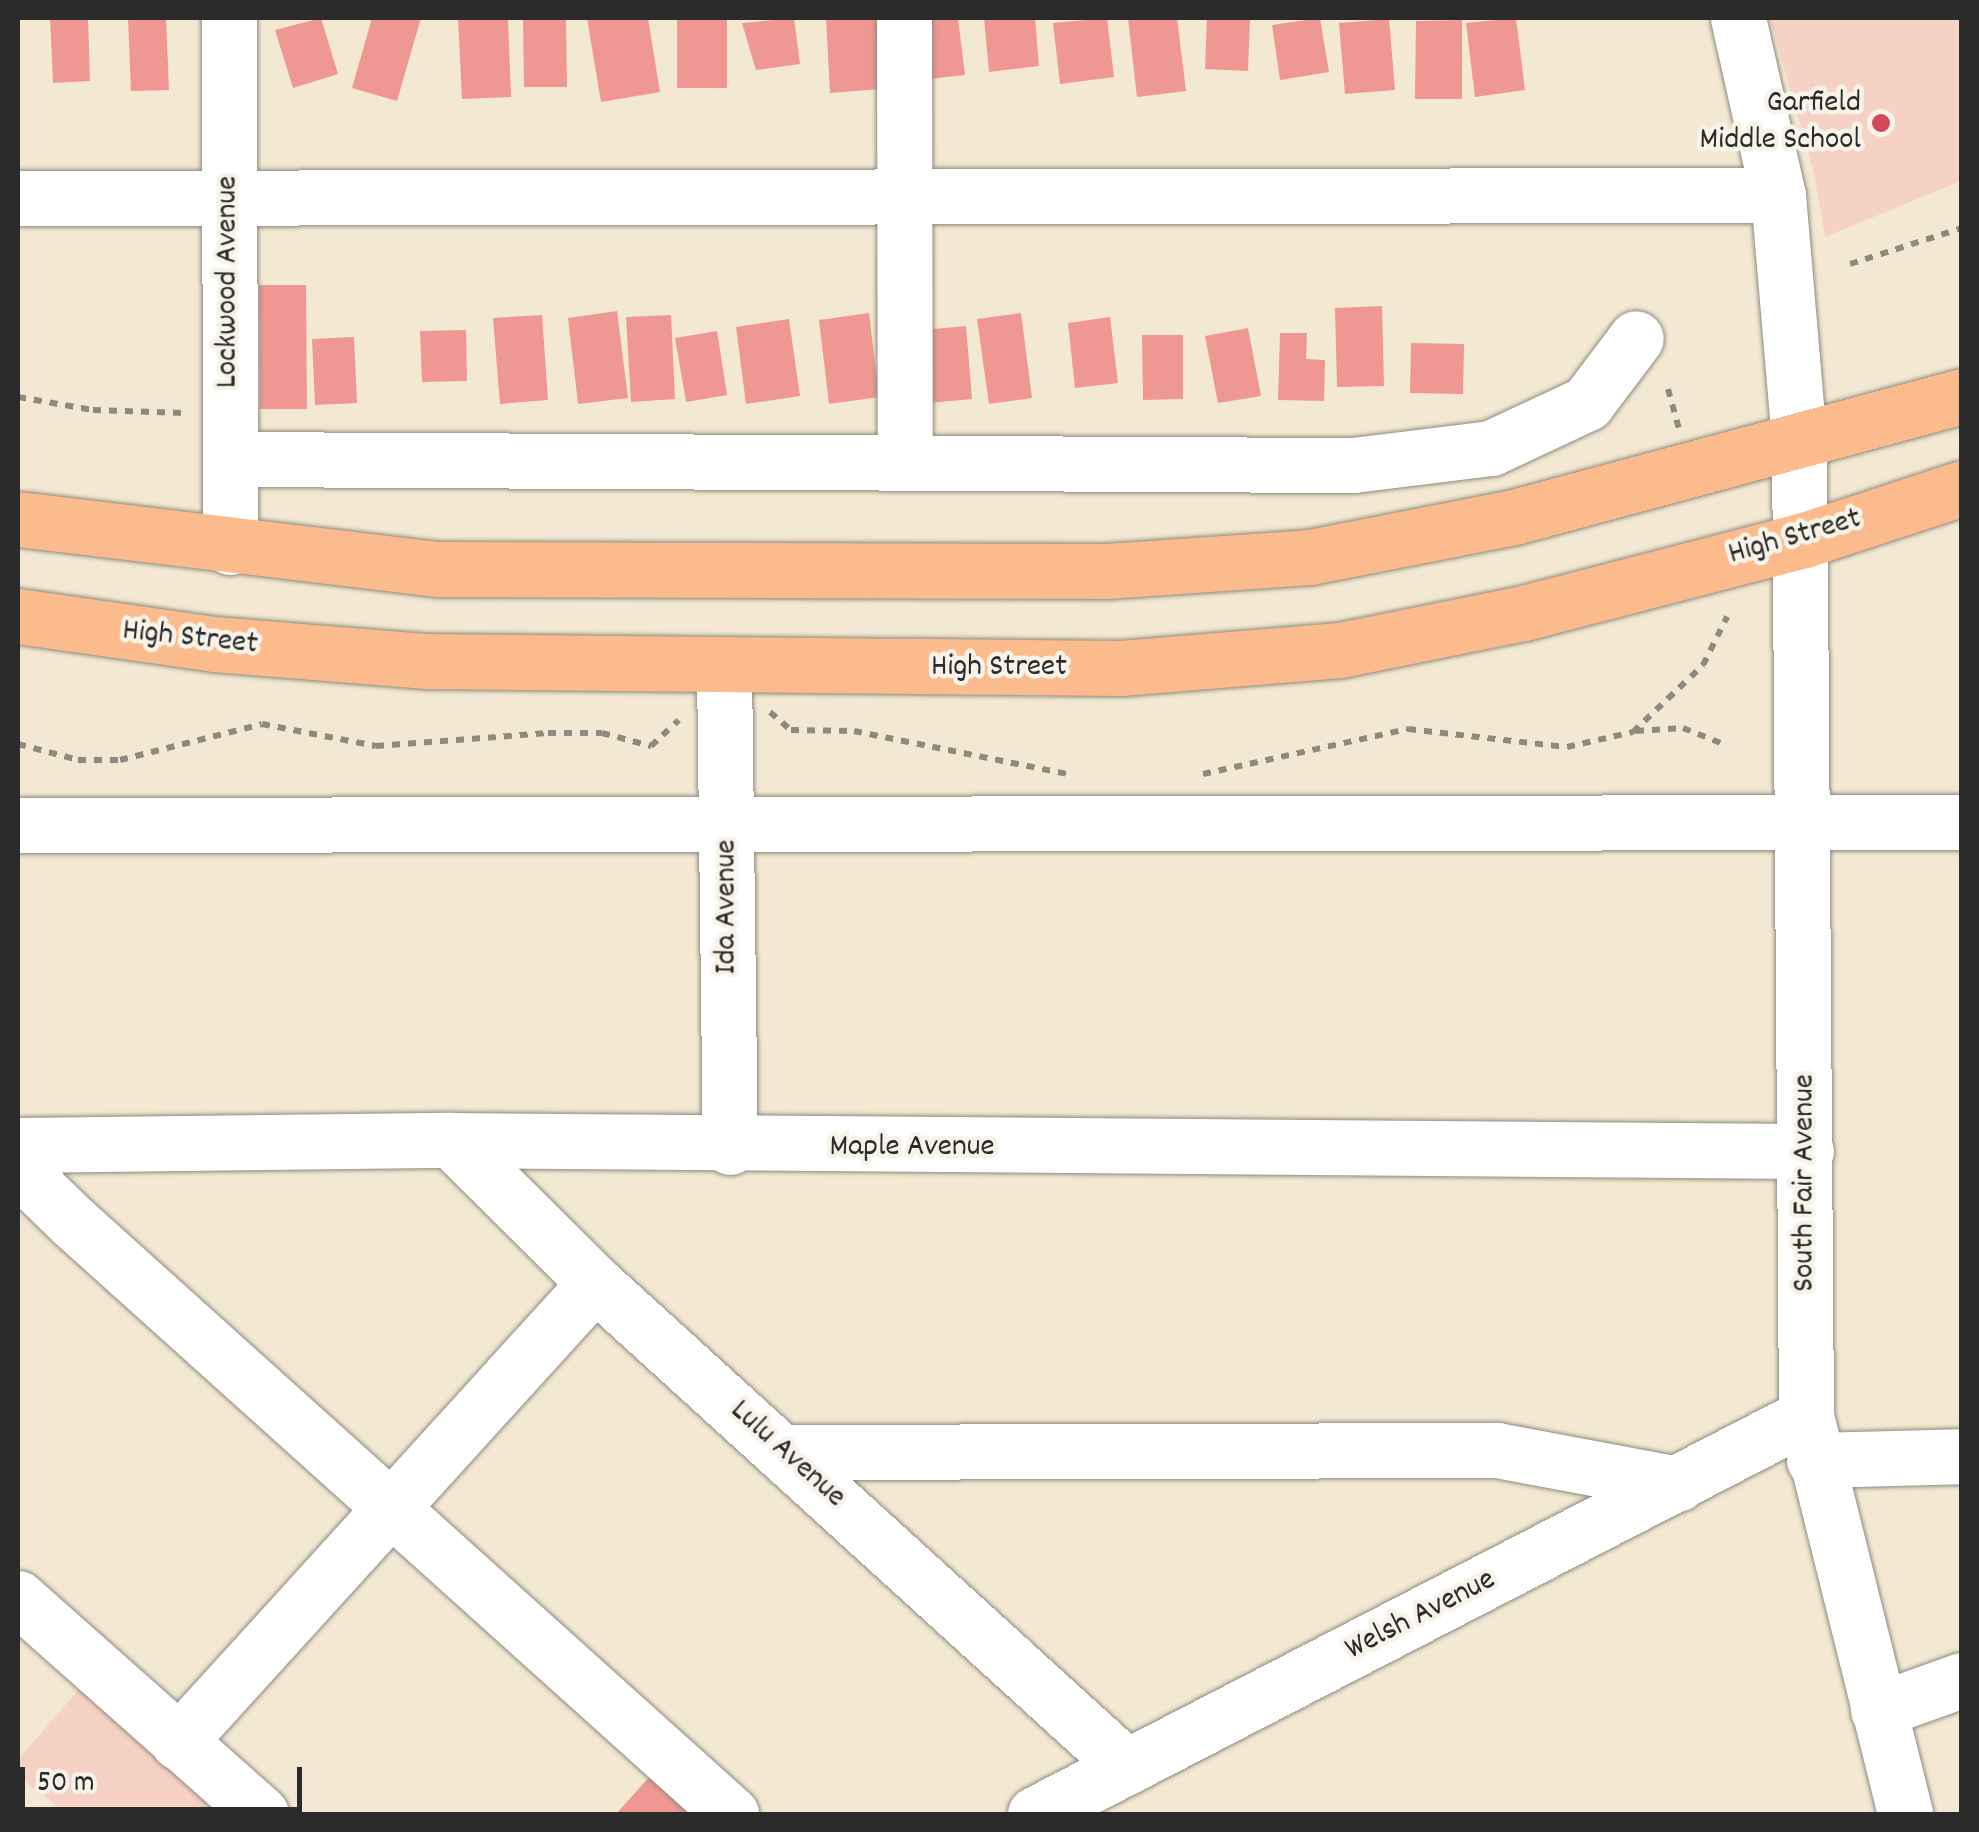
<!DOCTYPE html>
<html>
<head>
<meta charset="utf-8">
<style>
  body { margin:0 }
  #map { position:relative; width:1979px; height:1832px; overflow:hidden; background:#f3e9d3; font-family:Dekko,sans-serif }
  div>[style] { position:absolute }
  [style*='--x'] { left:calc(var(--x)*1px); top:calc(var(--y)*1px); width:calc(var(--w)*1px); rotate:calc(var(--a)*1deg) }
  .built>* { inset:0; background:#f6d2c4 }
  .building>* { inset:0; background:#ef9793 }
  .path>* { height:6px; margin-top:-3px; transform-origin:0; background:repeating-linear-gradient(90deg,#8f8a7f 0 8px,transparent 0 16px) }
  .roads { filter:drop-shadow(0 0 2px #8f8a7f) drop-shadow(0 0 2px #8f8a7f) }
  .minor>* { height:55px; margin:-27.5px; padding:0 27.5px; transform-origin:27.5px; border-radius:27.5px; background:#fff }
  .highway>* { height:55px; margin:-27.5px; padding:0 27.5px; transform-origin:27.5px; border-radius:27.5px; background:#fbbb8c }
  .dots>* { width:28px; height:28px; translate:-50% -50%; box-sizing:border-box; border:5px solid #f7f3e8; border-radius:50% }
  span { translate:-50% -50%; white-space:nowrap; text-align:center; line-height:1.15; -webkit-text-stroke:9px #f7f3e8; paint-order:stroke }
  .poi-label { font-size:32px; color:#2b2b2b }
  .right { translate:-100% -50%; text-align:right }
  .street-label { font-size:32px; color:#2b2b2b }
  .frame { position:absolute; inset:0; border:20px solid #2b2b2b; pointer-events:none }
  .scale { position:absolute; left:20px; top:1767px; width:282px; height:45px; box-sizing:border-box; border:5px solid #2b2b2b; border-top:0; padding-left:12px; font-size:30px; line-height:35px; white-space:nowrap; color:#2b2b2b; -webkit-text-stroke:8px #f7f3e8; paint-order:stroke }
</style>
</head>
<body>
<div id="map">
  <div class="built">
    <div style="clip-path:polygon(1770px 18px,1961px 18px,1961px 181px,1825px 237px,1814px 173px)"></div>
    <div style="clip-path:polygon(83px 1685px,221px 1814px,68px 1814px,18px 1776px,18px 1759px)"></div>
  </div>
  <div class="building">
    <div style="clip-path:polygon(50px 18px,88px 18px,90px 81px,53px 83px)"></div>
    <div style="clip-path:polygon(128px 18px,166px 18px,169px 90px,131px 91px)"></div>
    <div style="clip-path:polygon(321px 18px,338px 74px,293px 88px,275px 30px)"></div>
    <div style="clip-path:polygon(372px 18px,421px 18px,397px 101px,352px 88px)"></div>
    <div style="clip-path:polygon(458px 18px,508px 18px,511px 97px,462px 99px)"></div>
    <div style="clip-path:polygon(523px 18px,566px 18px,567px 87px,524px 87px)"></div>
    <div style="clip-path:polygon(587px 18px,648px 18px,660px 92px,601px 102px)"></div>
    <div style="clip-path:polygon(677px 18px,727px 18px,727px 88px,677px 88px)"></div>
    <div style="clip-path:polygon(794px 18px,800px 64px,756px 70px,742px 23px)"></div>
    <div style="clip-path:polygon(826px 18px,877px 18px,881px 89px,830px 93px)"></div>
    <div style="clip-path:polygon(958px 18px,965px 75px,920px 80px,913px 20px)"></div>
    <div style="clip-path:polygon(984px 18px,1035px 18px,1039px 66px,989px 72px)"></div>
    <div style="clip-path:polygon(1107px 18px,1114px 77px,1060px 84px,1053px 23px)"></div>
    <div style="clip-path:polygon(1128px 18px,1177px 18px,1186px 91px,1137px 97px)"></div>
    <div style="clip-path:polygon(1207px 18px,1250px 19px,1248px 71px,1205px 69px)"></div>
    <div style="clip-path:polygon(1320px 18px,1329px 72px,1280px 80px,1272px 25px)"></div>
    <div style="clip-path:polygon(1516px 18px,1525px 90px,1475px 97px,1466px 23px)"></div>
    <div style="clip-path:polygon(1389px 19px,1395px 90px,1345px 94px,1339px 23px)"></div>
    <div style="clip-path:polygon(1462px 20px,1462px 99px,1415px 99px,1416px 21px)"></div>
    <div style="clip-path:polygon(259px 285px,306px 285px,307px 409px,260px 409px)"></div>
    <div style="clip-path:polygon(1382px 306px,1384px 386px,1337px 387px,1335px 308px)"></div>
    <div style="clip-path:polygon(617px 311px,628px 398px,578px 404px,568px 318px)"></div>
    <div style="clip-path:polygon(869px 313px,879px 397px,829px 404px,819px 320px)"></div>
    <div style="clip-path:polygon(1021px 313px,1032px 398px,989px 404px,977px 319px)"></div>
    <div style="clip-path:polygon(542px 315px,548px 400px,500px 404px,493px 318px)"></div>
    <div style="clip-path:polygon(671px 315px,675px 399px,631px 402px,626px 317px)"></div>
    <div style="clip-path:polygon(1110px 317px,1118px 383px,1075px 388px,1068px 323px)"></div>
    <div style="clip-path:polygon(789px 319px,800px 396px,746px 404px,736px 327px)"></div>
    <div style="clip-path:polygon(966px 326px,972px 399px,929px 403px,923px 330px)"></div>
    <div style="clip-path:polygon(1248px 328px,1261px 396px,1218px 403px,1205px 336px)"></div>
    <div style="clip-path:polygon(466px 330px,467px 381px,422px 382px,420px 331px)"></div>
    <div style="clip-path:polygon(717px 331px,727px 395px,686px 402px,675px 338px)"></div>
    <div style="clip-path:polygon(1280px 333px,1307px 333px,1306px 359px,1325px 360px,1324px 401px,1278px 400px)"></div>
    <div style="clip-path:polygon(1142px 335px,1183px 335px,1183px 399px,1143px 400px)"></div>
    <div style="clip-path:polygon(354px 337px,357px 403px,315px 405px,312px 339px)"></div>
    <div style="clip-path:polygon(1411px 343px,1464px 344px,1463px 394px,1410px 393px)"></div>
    <div style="clip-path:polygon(652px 1774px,699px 1814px,616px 1814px)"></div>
  </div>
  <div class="path">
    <div style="--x:1850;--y:264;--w:118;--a:-17.8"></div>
    <div style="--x:1668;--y:389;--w:41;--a:74.6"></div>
    <div style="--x:18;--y:397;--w:76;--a:9.8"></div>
    <div style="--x:93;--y:410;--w:92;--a:1.9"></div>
    <div style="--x:770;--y:712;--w:28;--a:41"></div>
    <div style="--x:791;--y:730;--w:63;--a:0.9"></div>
    <div style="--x:854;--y:731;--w:217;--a:11.4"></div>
    <div style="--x:1636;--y:731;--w:47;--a:-3.7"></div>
    <div style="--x:1683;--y:728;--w:46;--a:21.6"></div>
    <div style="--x:18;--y:744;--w:62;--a:14.9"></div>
    <div style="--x:78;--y:760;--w:42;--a:0"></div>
    <div style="--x:120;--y:760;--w:146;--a:-14.2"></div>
    <div style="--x:262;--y:724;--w:116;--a:10.9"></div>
    <div style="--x:376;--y:746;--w:172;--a:-4.3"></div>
    <div style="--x:548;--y:733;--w:54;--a:0"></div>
    <div style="--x:602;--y:733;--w:51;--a:14.9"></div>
    <div style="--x:651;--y:746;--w:38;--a:-43"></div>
    <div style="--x:1203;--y:774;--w:210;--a:-12.4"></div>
    <div style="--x:1408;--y:729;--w:160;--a:6.5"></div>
    <div style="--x:1567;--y:747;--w:68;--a:-12.8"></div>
    <div style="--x:1633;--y:732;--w:97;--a:-43.7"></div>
    <div style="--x:1703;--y:665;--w:54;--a:-63.4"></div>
  </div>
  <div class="roads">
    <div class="minor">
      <div style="--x:229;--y:18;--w:529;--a:89.89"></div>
      <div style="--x:904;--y:18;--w:440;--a:89.9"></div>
      <div style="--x:1738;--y:18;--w:181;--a:77.3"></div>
      <div style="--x:1778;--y:195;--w:244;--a:85.1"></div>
      <div style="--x:1799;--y:438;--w:978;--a:89.59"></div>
      <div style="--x:1806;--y:1416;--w:410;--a:76"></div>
      <div style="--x:18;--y:198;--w:1760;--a:-0.1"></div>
      <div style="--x:230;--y:459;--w:1123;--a:0.31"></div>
      <div style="--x:1353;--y:465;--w:139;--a:-7"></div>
      <div style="--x:1491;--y:448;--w:106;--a:-25.1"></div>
      <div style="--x:1587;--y:403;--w:81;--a:-53"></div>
      <div style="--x:724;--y:666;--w:481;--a:89.3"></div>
      <div style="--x:18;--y:825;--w:1944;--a:-0.09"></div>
      <div style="--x:451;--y:1140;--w:203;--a:44.8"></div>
      <div style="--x:595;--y:1283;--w:719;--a:42.3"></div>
      <div style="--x:18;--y:1145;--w:433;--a:-0.7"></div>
      <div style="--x:451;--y:1140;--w:1355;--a:0.47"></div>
      <div style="--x:22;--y:1145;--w:47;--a:68.9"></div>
      <div style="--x:39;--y:1189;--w:46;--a:44.1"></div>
      <div style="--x:72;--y:1221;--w:887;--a:41.98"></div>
      <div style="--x:785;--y:1452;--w:712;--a:-0.16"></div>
      <div style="--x:1497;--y:1450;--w:184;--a:10.6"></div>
      <div style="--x:1814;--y:1460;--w:148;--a:-1.5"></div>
      <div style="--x:18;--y:1598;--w:325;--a:41.6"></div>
      <div style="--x:1878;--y:1710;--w:89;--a:-19.7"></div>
      <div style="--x:178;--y:1742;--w:620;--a:-47.74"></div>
      <div style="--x:1035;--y:1814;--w:868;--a:-27.3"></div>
    </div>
    <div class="highway">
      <div style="--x:18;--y:519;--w:424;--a:6.8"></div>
      <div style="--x:439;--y:569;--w:667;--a:0.17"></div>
      <div style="--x:1106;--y:571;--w:204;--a:-3.9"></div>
      <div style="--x:1310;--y:557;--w:208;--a:-11.1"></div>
      <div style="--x:1514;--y:517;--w:464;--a:-15.1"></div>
      <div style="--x:18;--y:616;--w:198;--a:8.1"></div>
      <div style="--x:214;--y:644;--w:214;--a:4.6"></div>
      <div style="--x:427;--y:661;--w:694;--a:0.58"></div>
      <div style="--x:1121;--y:668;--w:220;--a:-4.7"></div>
      <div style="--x:1340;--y:650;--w:188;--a:-11.4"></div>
      <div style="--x:1524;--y:613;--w:289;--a:-14.6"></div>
      <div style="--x:1804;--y:540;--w:166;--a:-18.2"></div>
    </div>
  </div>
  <div class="dots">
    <div style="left:1881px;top:123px;background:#d1495b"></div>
  </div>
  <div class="poi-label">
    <span class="right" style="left:1861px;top:123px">Garfield<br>Middle School</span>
  </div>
  <div class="street-label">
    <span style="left:229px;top:282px;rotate:-90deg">Lockwood Avenue</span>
    <span style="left:1795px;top:538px;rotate:-16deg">High Street</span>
    <span style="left:190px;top:639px;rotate:6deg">High Street</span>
    <span style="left:999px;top:668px">High Street</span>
    <span style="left:728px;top:907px;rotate:-90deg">Ida Avenue</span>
    <span style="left:912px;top:1148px">Maple Avenue</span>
    <span style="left:1806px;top:1183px;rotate:-90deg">South Fair Avenue</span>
    <span style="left:787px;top:1455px;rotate:42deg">Lulu Avenue</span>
    <span style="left:1421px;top:1616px;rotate:-27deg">Welsh Avenue</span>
  </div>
  <div class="frame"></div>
  <div class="scale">50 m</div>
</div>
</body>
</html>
